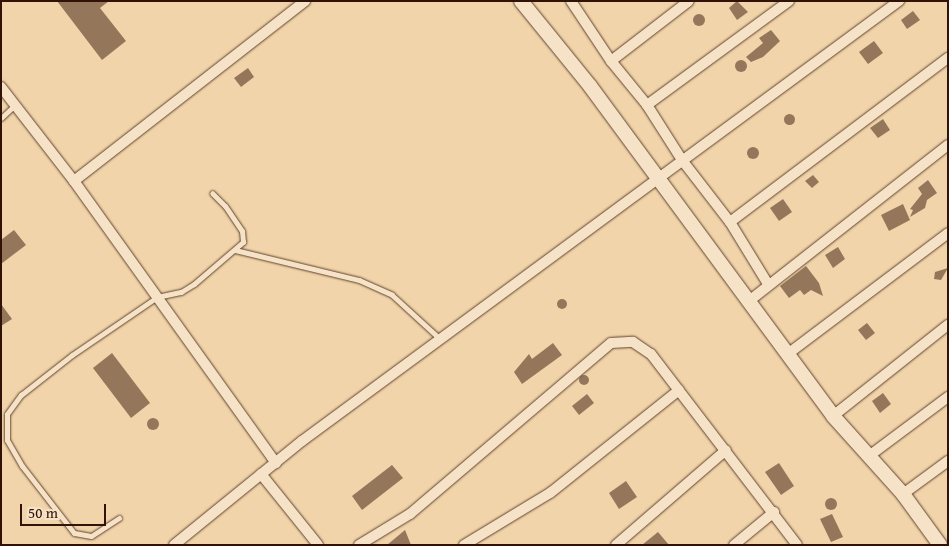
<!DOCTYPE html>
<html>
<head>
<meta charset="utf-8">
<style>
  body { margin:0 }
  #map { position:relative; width:949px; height:546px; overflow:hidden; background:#f1d4a9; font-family:"Gentium Book Plus",serif }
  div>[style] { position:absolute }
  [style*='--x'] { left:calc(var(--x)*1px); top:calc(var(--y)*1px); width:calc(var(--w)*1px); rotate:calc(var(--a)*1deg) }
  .building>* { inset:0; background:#94775b }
  .round { border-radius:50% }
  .roads { filter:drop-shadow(0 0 1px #60432f) drop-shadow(0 0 1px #60432f) }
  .service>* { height:5px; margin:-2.5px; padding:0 2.5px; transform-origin:2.5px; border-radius:2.5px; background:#f6e3c7 }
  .minor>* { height:10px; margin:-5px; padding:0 5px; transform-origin:5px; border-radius:5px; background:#f6e3c7 }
  .tertiary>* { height:14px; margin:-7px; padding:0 7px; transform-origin:7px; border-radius:7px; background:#f6e3c7 }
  span { translate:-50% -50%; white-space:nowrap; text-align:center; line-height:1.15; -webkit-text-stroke:4px #f6e3c7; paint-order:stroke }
  .frame { position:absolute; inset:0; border:2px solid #301306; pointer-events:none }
  .scale { position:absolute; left:20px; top:504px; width:86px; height:22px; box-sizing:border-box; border:2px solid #301306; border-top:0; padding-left:6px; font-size:15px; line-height:18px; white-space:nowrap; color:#301306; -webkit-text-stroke:4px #f6e3c7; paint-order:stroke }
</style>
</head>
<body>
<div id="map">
  <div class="building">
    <div style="clip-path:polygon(57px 1px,109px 1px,100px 8px,126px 41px,102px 60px)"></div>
    <div style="clip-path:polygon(737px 1px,748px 12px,737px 20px,729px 8px)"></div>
    <div style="clip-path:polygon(913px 11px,920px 20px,907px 29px,901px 20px)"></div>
    <div class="round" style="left:693px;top:14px;width:12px;height:12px"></div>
    <div style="clip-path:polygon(771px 30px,780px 41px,763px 57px,751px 62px,746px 57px,763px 43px,759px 38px)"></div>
    <div style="clip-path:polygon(874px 41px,883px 53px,868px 64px,859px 52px)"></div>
    <div class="round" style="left:735px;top:60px;width:12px;height:12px"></div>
    <div style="clip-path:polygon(248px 68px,254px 77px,241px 87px,234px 78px)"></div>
    <div class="round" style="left:783.5px;top:113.5px;width:11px;height:11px"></div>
    <div style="clip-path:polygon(883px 119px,890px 130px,878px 138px,870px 128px)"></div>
    <div class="round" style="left:747px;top:147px;width:12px;height:12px"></div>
    <div style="clip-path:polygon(813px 175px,819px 182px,812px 188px,805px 181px)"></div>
    <div style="clip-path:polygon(928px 180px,937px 193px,927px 200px,925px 208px,910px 217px,913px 210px,910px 209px,922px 194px,918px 188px)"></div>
    <div style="clip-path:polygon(783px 199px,792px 212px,779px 221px,770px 208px)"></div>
    <div style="clip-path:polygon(903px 204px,910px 220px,889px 231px,881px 215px)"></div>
    <div style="clip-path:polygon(14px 230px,26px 245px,1px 264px,1px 240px)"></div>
    <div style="clip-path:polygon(838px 247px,845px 259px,833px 268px,825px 255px)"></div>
    <div style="clip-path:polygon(806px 266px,819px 283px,823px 296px,811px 290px,804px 295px,800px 290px,789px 298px,780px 286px)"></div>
    <div style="clip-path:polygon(948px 268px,941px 280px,934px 279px,935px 272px)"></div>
    <div class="round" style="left:557px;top:299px;width:10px;height:10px"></div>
    <div style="clip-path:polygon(1px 304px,12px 319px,1px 326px)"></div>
    <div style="clip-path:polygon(867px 323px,875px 333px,866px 340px,858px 330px)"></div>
    <div style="clip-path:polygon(553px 343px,562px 355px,522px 384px,514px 372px,529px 354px,532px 359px)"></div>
    <div style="clip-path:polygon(112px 353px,150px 403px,131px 418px,93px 368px)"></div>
    <div class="round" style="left:579px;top:375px;width:10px;height:10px"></div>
    <div style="clip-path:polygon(883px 393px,891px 404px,880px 413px,872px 401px)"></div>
    <div style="clip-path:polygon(587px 394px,594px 403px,579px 415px,572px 406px)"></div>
    <div class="round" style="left:147px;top:418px;width:12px;height:12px"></div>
    <div style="clip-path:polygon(779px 463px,794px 486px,781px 495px,765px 472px)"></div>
    <div style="clip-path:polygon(392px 465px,403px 478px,362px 510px,352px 496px)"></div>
    <div style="clip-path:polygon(626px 481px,637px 497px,619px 509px,609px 493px)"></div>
    <div class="round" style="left:825px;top:498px;width:12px;height:12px"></div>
    <div style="clip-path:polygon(832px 514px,843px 537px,831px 542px,820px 519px)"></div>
    <div style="clip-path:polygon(405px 530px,411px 545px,387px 545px)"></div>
    <div style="clip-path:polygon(658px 532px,669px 545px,642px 545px)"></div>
  </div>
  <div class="roads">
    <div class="service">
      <div style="--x:1;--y:118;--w:19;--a:-43"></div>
      <div style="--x:235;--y:250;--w:128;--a:13.6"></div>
      <div style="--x:359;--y:280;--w:36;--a:24"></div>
      <div style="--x:392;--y:295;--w:65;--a:42.5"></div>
      <div style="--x:119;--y:518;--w:33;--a:147"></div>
      <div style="--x:91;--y:536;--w:17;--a:-170"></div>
      <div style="--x:74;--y:533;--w:85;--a:-127.8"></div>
      <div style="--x:22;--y:466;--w:30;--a:-120"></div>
      <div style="--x:7;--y:440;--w:26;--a:-90"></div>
      <div style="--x:7;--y:414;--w:24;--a:-54"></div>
      <div style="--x:21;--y:395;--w:65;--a:-38.1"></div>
      <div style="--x:72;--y:355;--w:103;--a:-34.3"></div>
      <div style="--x:157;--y:297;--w:25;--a:-12"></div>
      <div style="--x:181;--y:292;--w:15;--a:-32"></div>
      <div style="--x:194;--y:284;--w:65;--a:-40.6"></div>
      <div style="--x:243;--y:242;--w:11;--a:-95"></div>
      <div style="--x:242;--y:231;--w:30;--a:-124"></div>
      <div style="--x:225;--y:206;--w:18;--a:-135"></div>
    </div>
    <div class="minor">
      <div style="--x:571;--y:1;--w:72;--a:56.3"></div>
      <div style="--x:611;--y:61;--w:57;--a:50.7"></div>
      <div style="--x:647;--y:105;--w:65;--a:57.5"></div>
      <div style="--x:682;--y:160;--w:78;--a:52.3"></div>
      <div style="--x:730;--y:222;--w:73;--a:58.5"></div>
      <div style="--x:611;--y:61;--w:98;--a:-37.6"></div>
      <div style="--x:1;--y:87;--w:119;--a:52.2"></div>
      <div style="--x:74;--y:181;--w:347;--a:54.4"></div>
      <div style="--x:647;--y:105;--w:176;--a:-36.2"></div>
      <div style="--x:74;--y:181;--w:293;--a:-37.9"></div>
      <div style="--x:730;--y:222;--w:273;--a:-37"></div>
      <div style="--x:749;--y:301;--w:253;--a:-38.1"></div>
      <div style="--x:789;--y:353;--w:199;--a:-37"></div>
      <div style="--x:833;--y:416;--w:147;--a:-38.4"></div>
      <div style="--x:869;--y:456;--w:99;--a:-36.8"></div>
      <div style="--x:261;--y:474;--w:91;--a:51.2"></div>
      <div style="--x:903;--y:494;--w:56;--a:-36.3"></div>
      <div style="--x:174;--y:545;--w:165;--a:-39.1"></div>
      <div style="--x:302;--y:441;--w:742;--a:-36.39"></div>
      <div style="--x:359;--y:545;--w:60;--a:-31.3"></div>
      <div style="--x:410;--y:514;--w:264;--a:-40.4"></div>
      <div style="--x:611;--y:343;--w:22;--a:-3"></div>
      <div style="--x:633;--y:342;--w:22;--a:34"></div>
      <div style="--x:651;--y:354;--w:240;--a:52.6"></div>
      <div style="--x:464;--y:545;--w:100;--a:-31.2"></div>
      <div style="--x:550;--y:493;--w:165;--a:-38.6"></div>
      <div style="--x:616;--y:545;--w:145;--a:-40.8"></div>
      <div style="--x:734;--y:545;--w:52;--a:-39.5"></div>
    </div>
    <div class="tertiary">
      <div style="--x:521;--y:1;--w:109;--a:50.9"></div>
      <div style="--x:590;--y:86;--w:410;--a:53.6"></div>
      <div style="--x:833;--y:416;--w:105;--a:48.1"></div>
      <div style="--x:903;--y:494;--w:63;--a:54"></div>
    </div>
  </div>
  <div class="frame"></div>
  <div class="scale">50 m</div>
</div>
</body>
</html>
